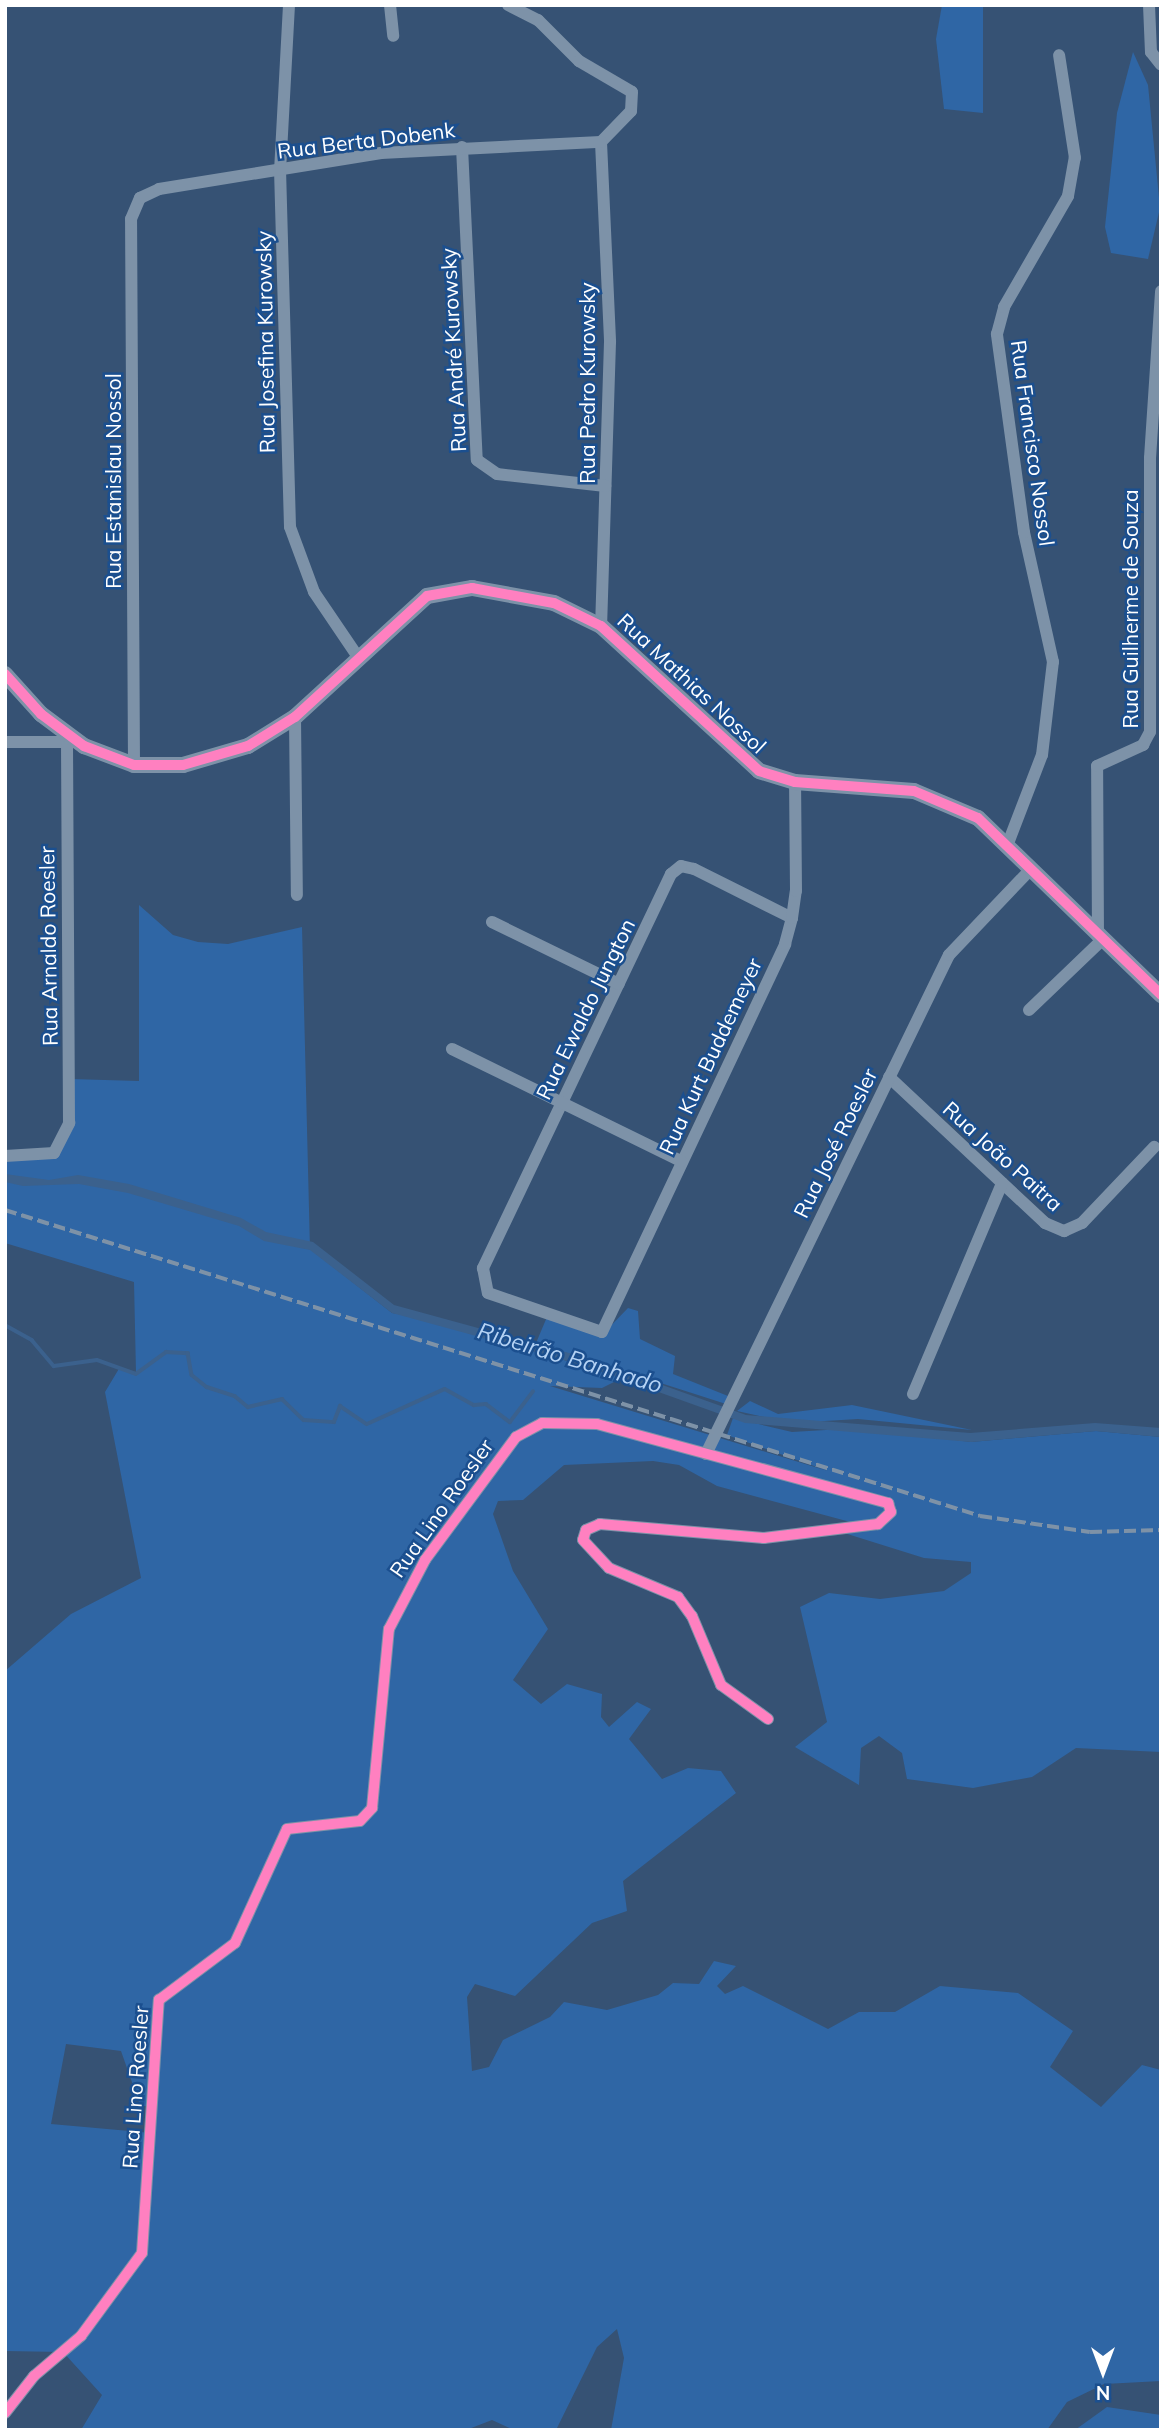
<!DOCTYPE html>
<html>
<head>
<meta charset="utf-8">
<style>
  body { margin:0 }
  #map { position:relative; width:1166px; height:2435px; overflow:hidden; background:#365274; font-family:Mulish,sans-serif }
  div>[style] { position:absolute }
  [style*='--x'] { left:calc(var(--x)*1px); top:calc(var(--y)*1px); width:calc(var(--w)*1px); rotate:calc(var(--a)*1deg) }
  .green>* { inset:0; background:#2f66a5 }
  .water>* { inset:0; background:#3b618d }
  .stream>* { height:3.5px; margin:-1.75px; padding:0 1.75px; transform-origin:1.75px; border-radius:1.75px; background:#3b618d }
  .minor>* { height:12px; margin:-6px; padding:0 6px; transform-origin:6px; border-radius:6px; background:#7d92a8 }
  .tertiary>* { height:16px; margin:-8px; padding:0 8px; transform-origin:8px; border-radius:8px; background:#7d92a8 }
  .rail>* { height:3.5px; margin-top:-1.75px; transform-origin:0; background:repeating-linear-gradient(90deg,#7e92a7 0 12px,transparent 0 17px) }
  .cycleway>* { height:10px; margin:-5px; padding:0 5px; transform-origin:5px; border-radius:5px; background:#ff80c0 }
  span { translate:-50% -50%; white-space:nowrap; text-align:center; line-height:1.15; -webkit-text-stroke:5px #1b4f8f; paint-order:stroke }
  .street-label { font-size:21px; color:#fff }
  .water-label { font-size:23px; color:#b5d3f5; font-style:italic }
  .frame { position:absolute; inset:0; border:7px solid #fff; pointer-events:none }
  .north { position:absolute; left:1068px; top:2337px; width:70px; height:70px; -webkit-text-stroke:5px #1b4f8f; paint-order:stroke; rotate:180deg; font-size:19px; font-weight:700; line-height:28px; text-align:center; color:#fff }
  .north::after { content:''; display:block; margin:auto; width:24px; height:32px; background:#fff; clip-path:polygon(50% 0,100% 100%,50% 72%,0 100%) }
</style>
</head>
<body>
<div id="map">
  <div class="green">
    <div style="clip-path:polygon(942px 5px,983px 5px,983px 113px,944px 109px,936px 39px)"></div>
    <div style="clip-path:polygon(1133px 52px,1148px 85px,1160px 208px,1148px 259px,1111px 253px,1105px 227px,1117px 113px)"></div>
    <div style="clip-path:polygon(evenodd,139px 905px,173px 935px,198px 942px,228px 944px,302px 927px,310px 1249px,392px 1313px,434px 1320px,622px 1378px,602px 1388px,550px 1386px,828px 1471px,727px 1435px,733px 1418px,792px 1432px,860px 1428px,971px 1442px,1096px 1431px,1161px 1437px,1161px 1752px,1076px 1748px,1032px 1777px,973px 1788px,907px 1779px,902px 1753px,879px 1736px,861px 1748px,859px 1785px,795px 1747px,827px 1722px,800px 1607px,829px 1593px,880px 1599px,944px 1591px,971px 1573px,971px 1562px,924px 1558px,825px 1527px,854px 1523px,717px 1486px,679px 1465px,653px 1461px,564px 1465px,523px 1500px,498px 1501px,493px 1514px,513px 1571px,548px 1629px,513px 1680px,541px 1704px,567px 1684px,602px 1694px,601px 1717px,609px 1727px,637px 1702px,651px 1709px,629px 1739px,662px 1779px,688px 1768px,721px 1771px,736px 1793px,623px 1881px,627px 1911px,592px 1923px,515px 1996px,475px 1984px,467px 1997px,472px 2071px,489px 2067px,503px 2040px,550px 2017px,564px 2002px,607px 2010px,658px 1995px,673px 1983px,699px 1984px,714px 1961px,736px 1966px,717px 1986px,725px 1994px,743px 1986px,828px 2029px,859px 2012px,895px 2012px,940px 1986px,1018px 1993px,1073px 2031px,1050px 2067px,1101px 2107px,1142px 2065px,1161px 2070px,1161px 2381px,1104px 2384px,1067px 2402px,1047px 2430px,611px 2430px,624px 2358px,617px 2329px,597px 2347px,556px 2430px,514px 2430px,492px 2420px,466px 2430px,81px 2430px,102px 2395px,63px 2352px,5px 2351px,5px 1671px,71px 1614px,141px 1578px,105px 1392px,120px 1367px,136px 1373px,134px 1282px,5px 1243px,5px 1156px,60px 1147px,70px 1079px,139px 1081px,139px 905px,66px 2044px,121px 2051px,140px 2105px,154px 2108px,152px 2133px,51px 2124px,66px 2044px)"></div>
    <div style="clip-path:polygon(628px 1308px,638px 1311px,640px 1339px,675px 1356px,673px 1374px,728px 1396px,726px 1404px,536px 1343px,547px 1317px,600px 1337px)"></div>
    <div style="clip-path:polygon(750px 1401px,778px 1414px,852px 1405px,972px 1430px,858px 1419px,791px 1423px,737px 1411px)"></div>
    <div style="clip-path:polygon(1107px 2407px,1161px 2415px,1161px 2430px,1075px 2430px)"></div>
  </div>
  <div class="water">
    <div style="clip-path:polygon(5px 1174px,49px 1180px,78px 1175px,129px 1184px,241px 1218px,266px 1232px,313px 1242px,394px 1305px,587px 1358px,746px 1415px,970px 1433px,1095px 1423px,1161px 1428px,1161px 1437px,1096px 1431px,971px 1442px,745px 1423px,586px 1366px,392px 1313px,310px 1250px,264px 1241px,239px 1226px,128px 1193px,79px 1184px,23px 1186px,5px 1182px)"></div>
  </div>
  <div class="stream">
    <div style="--x:5;--y:1325;--w:31;--a:29"></div>
    <div style="--x:32;--y:1340;--w:34;--a:50"></div>
    <div style="--x:54;--y:1366;--w:43;--a:-7.9"></div>
    <div style="--x:97;--y:1360;--w:41;--a:19.7"></div>
    <div style="--x:136;--y:1374;--w:37;--a:-36"></div>
    <div style="--x:166;--y:1352;--w:22;--a:3"></div>
    <div style="--x:188;--y:1353;--w:22;--a:80"></div>
    <div style="--x:192;--y:1375;--w:19;--a:39"></div>
    <div style="--x:207;--y:1387;--w:29;--a:18"></div>
    <div style="--x:235;--y:1396;--w:17;--a:40"></div>
    <div style="--x:248;--y:1407;--w:35;--a:-13"></div>
    <div style="--x:282;--y:1399;--w:30;--a:44"></div>
    <div style="--x:304;--y:1420;--w:30;--a:4"></div>
    <div style="--x:334;--y:1422;--w:17;--a:-69"></div>
    <div style="--x:340;--y:1406;--w:32;--a:34"></div>
    <div style="--x:367;--y:1424;--w:85;--a:-24.2"></div>
    <div style="--x:445;--y:1389;--w:33;--a:29"></div>
    <div style="--x:474;--y:1405;--w:12;--a:-5"></div>
    <div style="--x:486;--y:1404;--w:30;--a:37"></div>
    <div style="--x:510;--y:1422;--w:38;--a:-53"></div>
  </div>
  <div class="minor">
    <div style="--x:289;--y:5;--w:164;--a:93.1"></div>
    <div style="--x:280;--y:169;--w:358;--a:88.4"></div>
    <div style="--x:290;--y:527;--w:69;--a:69.7"></div>
    <div style="--x:314;--y:592;--w:82;--a:55.9"></div>
    <div style="--x:390;--y:5;--w:31;--a:84"></div>
    <div style="--x:508;--y:5;--w:34;--a:27"></div>
    <div style="--x:538;--y:20;--w:58;--a:45"></div>
    <div style="--x:579;--y:61;--w:61;--a:30.3"></div>
    <div style="--x:632;--y:92;--w:19;--a:93"></div>
    <div style="--x:631;--y:111;--w:43;--a:134.1"></div>
    <div style="--x:1149;--y:5;--w:47;--a:87.6"></div>
    <div style="--x:1151;--y:52;--w:16;--a:52"></div>
    <div style="--x:601;--y:142;--w:200;--a:87.4"></div>
    <div style="--x:610;--y:342;--w:284;--a:91.8"></div>
    <div style="--x:462;--y:147;--w:313;--a:87.3"></div>
    <div style="--x:477;--y:460;--w:24;--a:35"></div>
    <div style="--x:497;--y:474;--w:109;--a:6.3"></div>
    <div style="--x:295;--y:717;--w:178;--a:89.4"></div>
    <div style="--x:5;--y:742;--w:59;--a:0"></div>
    <div style="--x:134;--y:765;--w:546;--a:-90.31"></div>
    <div style="--x:131;--y:219;--w:23;--a:-67"></div>
    <div style="--x:140;--y:198;--w:21;--a:-25"></div>
    <div style="--x:159;--y:189;--w:225;--a:-9.2"></div>
    <div style="--x:381;--y:153;--w:220;--a:-2.9"></div>
    <div style="--x:1007;--y:846;--w:97;--a:-69"></div>
    <div style="--x:1042;--y:755;--w:94;--a:-83.3"></div>
    <div style="--x:1053;--y:662;--w:133;--a:-102.6"></div>
    <div style="--x:1024;--y:532;--w:200;--a:-97.8"></div>
    <div style="--x:997;--y:334;--w:28;--a:-75"></div>
    <div style="--x:1004;--y:307;--w:128;--a:-60"></div>
    <div style="--x:1068;--y:196;--w:39;--a:-80"></div>
    <div style="--x:1075;--y:158;--w:104;--a:-98.8"></div>
    <div style="--x:792;--y:918;--w:110;--a:-153.4"></div>
    <div style="--x:694;--y:869;--w:13;--a:-167"></div>
    <div style="--x:681;--y:866;--w:13;--a:141"></div>
    <div style="--x:671;--y:874;--w:437;--a:115.5"></div>
    <div style="--x:483;--y:1268;--w:25;--a:79"></div>
    <div style="--x:488;--y:1293;--w:120;--a:18.9"></div>
    <div style="--x:602;--y:1332;--w:429;--a:-64.7"></div>
    <div style="--x:785;--y:944;--w:27;--a:-75"></div>
    <div style="--x:792;--y:918;--w:27;--a:-82"></div>
    <div style="--x:796;--y:891;--w:109;--a:-90.5"></div>
    <div style="--x:492;--y:922;--w:141;--a:26"></div>
    <div style="--x:1098;--y:937;--w:171;--a:-90.3"></div>
    <div style="--x:1097;--y:766;--w:51;--a:-24.5"></div>
    <div style="--x:1143;--y:745;--w:15;--a:-62"></div>
    <div style="--x:1150;--y:732;--w:274;--a:-90"></div>
    <div style="--x:1150;--y:458;--w:167;--a:-86.2"></div>
    <div style="--x:1029;--y:1010;--w:101;--a:-43.8"></div>
    <div style="--x:452;--y:1049;--w:255;--a:26.1"></div>
    <div style="--x:889;--y:1077;--w:214;--a:43.1"></div>
    <div style="--x:1045;--y:1223;--w:21;--a:23"></div>
    <div style="--x:1064;--y:1231;--w:20;--a:-24"></div>
    <div style="--x:1082;--y:1223;--w:105;--a:-46.5"></div>
    <div style="--x:5;--y:1156;--w:49;--a:-3.5"></div>
    <div style="--x:54;--y:1153;--w:34;--a:-63"></div>
    <div style="--x:69;--y:1123;--w:388;--a:-90.3"></div>
    <div style="--x:913;--y:1394;--w:229;--a:-67.1"></div>
    <div style="--x:706;--y:1454;--w:555;--a:-64.04"></div>
    <div style="--x:949;--y:955;--w:117;--a:-46.4"></div>
    <div style="--x:5;--y:2413;--w:47;--a:-51.9"></div>
    <div style="--x:34;--y:2376;--w:62;--a:-40.4"></div>
    <div style="--x:81;--y:2336;--w:103;--a:-53.7"></div>
    <div style="--x:142;--y:2253;--w:254;--a:-86.2"></div>
    <div style="--x:159;--y:2000;--w:95;--a:-36.9"></div>
    <div style="--x:235;--y:1943;--w:125;--a:-65.5"></div>
    <div style="--x:287;--y:1829;--w:73;--a:-6.3"></div>
    <div style="--x:360;--y:1821;--w:18;--a:-47"></div>
    <div style="--x:372;--y:1808;--w:180;--a:-84.6"></div>
    <div style="--x:389;--y:1629;--w:78;--a:-62.4"></div>
    <div style="--x:425;--y:1560;--w:153;--a:-53.5"></div>
    <div style="--x:516;--y:1437;--w:30;--a:-28"></div>
    <div style="--x:542;--y:1423;--w:55;--a:1"></div>
    <div style="--x:597;--y:1424;--w:302;--a:15.2"></div>
    <div style="--x:888;--y:1503;--w:9;--a:72"></div>
    <div style="--x:891;--y:1512;--w:18;--a:137"></div>
    <div style="--x:878;--y:1524;--w:115;--a:173"></div>
    <div style="--x:764;--y:1538;--w:165;--a:-175.1"></div>
    <div style="--x:600;--y:1524;--w:15;--a:157"></div>
    <div style="--x:586;--y:1530;--w:10;--a:107"></div>
    <div style="--x:583;--y:1540;--w:38;--a:47"></div>
    <div style="--x:609;--y:1568;--w:75;--a:22.8"></div>
    <div style="--x:678;--y:1597;--w:24;--a:54"></div>
    <div style="--x:692;--y:1616;--w:75;--a:67.2"></div>
    <div style="--x:721;--y:1685;--w:58;--a:35.9"></div>
  </div>
  <div class="tertiary">
    <div style="--x:5;--y:674;--w:54;--a:48"></div>
    <div style="--x:41;--y:714;--w:54;--a:36.7"></div>
    <div style="--x:84;--y:746;--w:53;--a:20.8"></div>
    <div style="--x:134;--y:765;--w:49;--a:0"></div>
    <div style="--x:183;--y:765;--w:68;--a:-16.3"></div>
    <div style="--x:248;--y:746;--w:55;--a:-31.7"></div>
    <div style="--x:295;--y:717;--w:179;--a:-42.5"></div>
    <div style="--x:427;--y:596;--w:46;--a:-10.1"></div>
    <div style="--x:472;--y:588;--w:83;--a:10.4"></div>
    <div style="--x:554;--y:603;--w:52;--a:26.1"></div>
    <div style="--x:601;--y:626;--w:214;--a:42.5"></div>
    <div style="--x:759;--y:771;--w:38;--a:17"></div>
    <div style="--x:795;--y:782;--w:119;--a:4.3"></div>
    <div style="--x:914;--y:791;--w:69;--a:22.9"></div>
    <div style="--x:978;--y:818;--w:255;--a:44"></div>
  </div>
  <div class="rail">
    <div style="--x:5;--y:1210;--w:1022;--a:17.42"></div>
    <div style="--x:980;--y:1516;--w:111;--a:8.3"></div>
    <div style="--x:1090;--y:1532;--w:71;--a:-1.6"></div>
  </div>
  <div class="cycleway">
    <div style="--x:5;--y:674;--w:54;--a:48"></div>
    <div style="--x:41;--y:714;--w:54;--a:36.7"></div>
    <div style="--x:84;--y:746;--w:53;--a:20.8"></div>
    <div style="--x:134;--y:765;--w:49;--a:0"></div>
    <div style="--x:183;--y:765;--w:68;--a:-16.3"></div>
    <div style="--x:248;--y:746;--w:55;--a:-31.7"></div>
    <div style="--x:295;--y:717;--w:179;--a:-42.5"></div>
    <div style="--x:427;--y:596;--w:46;--a:-10.1"></div>
    <div style="--x:472;--y:588;--w:83;--a:10.4"></div>
    <div style="--x:554;--y:603;--w:52;--a:26.1"></div>
    <div style="--x:601;--y:626;--w:214;--a:42.5"></div>
    <div style="--x:759;--y:771;--w:38;--a:17"></div>
    <div style="--x:795;--y:782;--w:119;--a:4.3"></div>
    <div style="--x:914;--y:791;--w:69;--a:22.9"></div>
    <div style="--x:978;--y:818;--w:255;--a:44"></div>
    <div style="--x:5;--y:2413;--w:47;--a:-51.9"></div>
    <div style="--x:34;--y:2376;--w:62;--a:-40.4"></div>
    <div style="--x:81;--y:2336;--w:103;--a:-53.7"></div>
    <div style="--x:142;--y:2253;--w:254;--a:-86.2"></div>
    <div style="--x:159;--y:2000;--w:95;--a:-36.9"></div>
    <div style="--x:235;--y:1943;--w:125;--a:-65.5"></div>
    <div style="--x:287;--y:1829;--w:73;--a:-6.3"></div>
    <div style="--x:360;--y:1821;--w:18;--a:-47"></div>
    <div style="--x:372;--y:1808;--w:180;--a:-84.6"></div>
    <div style="--x:389;--y:1629;--w:78;--a:-62.4"></div>
    <div style="--x:425;--y:1560;--w:153;--a:-53.5"></div>
    <div style="--x:516;--y:1437;--w:30;--a:-28"></div>
    <div style="--x:542;--y:1423;--w:55;--a:1"></div>
    <div style="--x:597;--y:1424;--w:302;--a:15.2"></div>
    <div style="--x:888;--y:1503;--w:9;--a:72"></div>
    <div style="--x:891;--y:1512;--w:18;--a:137"></div>
    <div style="--x:878;--y:1524;--w:115;--a:173"></div>
    <div style="--x:764;--y:1538;--w:165;--a:-175.1"></div>
    <div style="--x:600;--y:1524;--w:15;--a:157"></div>
    <div style="--x:586;--y:1530;--w:10;--a:107"></div>
    <div style="--x:583;--y:1540;--w:38;--a:47"></div>
    <div style="--x:609;--y:1568;--w:75;--a:22.8"></div>
    <div style="--x:678;--y:1597;--w:24;--a:54"></div>
    <div style="--x:692;--y:1616;--w:75;--a:67.2"></div>
    <div style="--x:721;--y:1685;--w:58;--a:35.9"></div>
  </div>
  <div class="street-label">
    <span style="left:366px;top:140px;rotate:-7deg">Rua Berta Dobenk</span>
    <span style="left:265px;top:342px;rotate:-91deg">Rua Josefina Kurowsky</span>
    <span style="left:453px;top:350px;rotate:-93deg">Rua André Kurowsky</span>
    <span style="left:587px;top:383px;rotate:-90deg">Rua Pedro Kurowsky</span>
    <span style="left:1033px;top:443px;rotate:82deg">Rua Francisco Nossol</span>
    <span style="left:113px;top:481px;rotate:-90deg">Rua Estanislau Nossol</span>
    <span style="left:1130px;top:609px;rotate:-90deg">Rua Guilherme de Souza</span>
    <span style="left:692px;top:683px;rotate:43deg">Rua Mathias Nossol</span>
    <span style="left:48px;top:946px;rotate:-91deg">Rua Arnaldo Roesler</span>
    <span style="left:585px;top:1009px;rotate:-64deg">Rua Ewaldo Jungton</span>
    <span style="left:710px;top:1056px;rotate:-65deg">Rua Kurt Buddemeyer</span>
    <span style="left:835px;top:1143px;rotate:-64deg">Rua José Roesler</span>
    <span style="left:1003px;top:1156px;rotate:42deg">Rua João Paitra</span>
    <span style="left:441px;top:1508px;rotate:-55deg">Rua Lino Roesler</span>
    <span style="left:135px;top:2087px;rotate:-86deg">Rua Lino Roesler</span>
  </div>
  <div class="water-label">
    <span style="left:570px;top:1358px;rotate:17deg">Ribeirão Banhado</span>
  </div>
  <div class="frame"></div>
  <div class="north">N</div>
</div>
</body>
</html>
